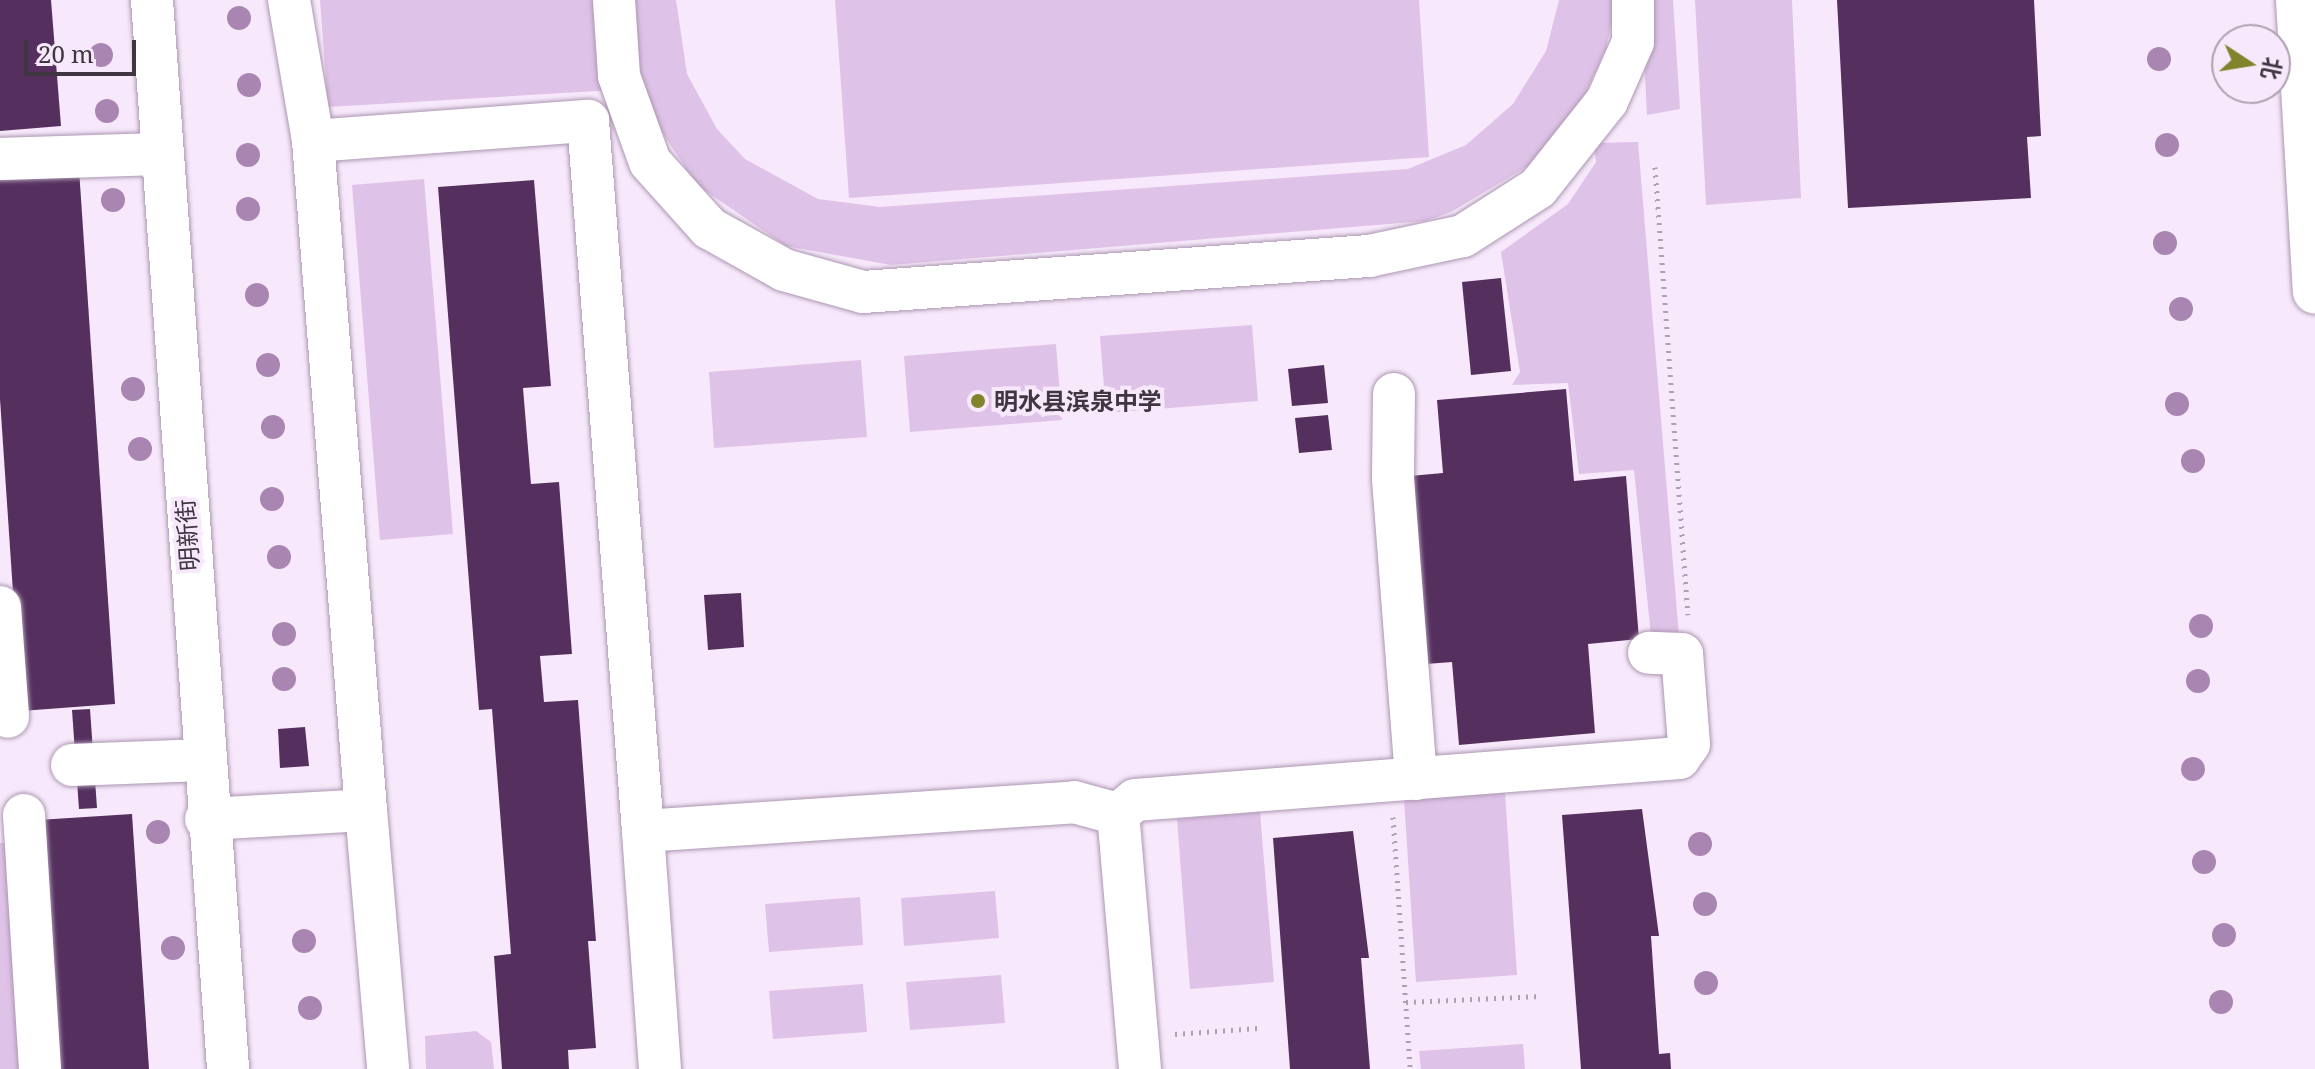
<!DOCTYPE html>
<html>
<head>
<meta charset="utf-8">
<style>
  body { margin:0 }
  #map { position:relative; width:2315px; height:1069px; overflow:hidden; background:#f7e9fb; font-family:"Noto Serif","Noto Sans SC",serif }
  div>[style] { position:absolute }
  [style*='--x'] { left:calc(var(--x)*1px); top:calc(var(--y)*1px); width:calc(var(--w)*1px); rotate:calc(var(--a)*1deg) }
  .green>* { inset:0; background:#dfc2e7 }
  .building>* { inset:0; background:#55305f }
  .path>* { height:5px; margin-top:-2.5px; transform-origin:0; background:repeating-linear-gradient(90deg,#ada1b0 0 2px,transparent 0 8px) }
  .roads { filter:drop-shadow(0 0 2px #ac96b2) drop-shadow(0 0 2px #ac96b2) }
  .minor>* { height:42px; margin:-21px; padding:0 21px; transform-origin:21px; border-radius:21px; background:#fff }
  .major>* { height:44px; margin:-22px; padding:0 22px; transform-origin:22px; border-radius:22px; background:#fff }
  .trees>* { width:24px; height:24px; margin:-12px; border-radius:50%; background:#a986b2 }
  .dots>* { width:22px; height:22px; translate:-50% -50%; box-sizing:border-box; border:4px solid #f7e9fb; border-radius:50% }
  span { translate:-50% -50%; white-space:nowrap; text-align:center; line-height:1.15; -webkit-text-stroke:8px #f7e9fb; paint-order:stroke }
  .poi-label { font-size:24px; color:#403642; font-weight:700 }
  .left { translate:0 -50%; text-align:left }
  .street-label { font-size:24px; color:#403642 }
  .north { position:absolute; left:2211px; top:24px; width:80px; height:80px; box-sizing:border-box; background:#f7e9fb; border:2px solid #aea1b1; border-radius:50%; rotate:102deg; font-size:22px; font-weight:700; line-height:32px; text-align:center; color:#403642 }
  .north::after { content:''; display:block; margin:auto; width:28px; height:36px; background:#83832c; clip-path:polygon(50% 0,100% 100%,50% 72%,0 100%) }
  .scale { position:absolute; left:24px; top:40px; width:112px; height:36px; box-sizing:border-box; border:4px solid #403642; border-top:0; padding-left:10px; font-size:24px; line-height:28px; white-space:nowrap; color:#403642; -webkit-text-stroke:6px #f7e9fb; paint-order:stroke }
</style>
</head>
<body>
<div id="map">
  <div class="green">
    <div style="clip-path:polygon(320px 0,606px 0,614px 90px,328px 107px)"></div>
    <div style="clip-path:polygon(624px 0,676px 0,687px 74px,717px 129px,745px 159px,818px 199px,880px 207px,1408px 169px,1466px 145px,1513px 104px,1546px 51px,1559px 0,1616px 0,1606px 49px,1578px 109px,1535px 162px,1451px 212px,1425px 221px,891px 265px,786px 246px,697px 185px,638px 96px)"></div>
    <div style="clip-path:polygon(835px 0,1419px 0,1429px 157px,849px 198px)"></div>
    <div style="clip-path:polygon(1641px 0,1673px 0,1680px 109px,1647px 115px)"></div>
    <div style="clip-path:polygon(1695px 0,1792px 0,1801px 198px,1706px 205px)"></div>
    <div style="clip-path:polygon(1638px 142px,1679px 636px,1651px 636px,1634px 470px,1579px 474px,1568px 383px,1512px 385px,1520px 372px,1501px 252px,1568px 204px,1596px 162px,1594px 143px)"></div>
    <div style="clip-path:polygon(424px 179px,453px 534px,380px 540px,352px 185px)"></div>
    <div style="clip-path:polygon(1252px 325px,1258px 401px,1106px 413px,1100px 336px)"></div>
    <div style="clip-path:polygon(1056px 344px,1062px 420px,910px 432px,904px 356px)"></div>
    <div style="clip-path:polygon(861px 360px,867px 437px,714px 448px,709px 372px)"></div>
    <div style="clip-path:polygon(1505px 793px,1517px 975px,1416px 982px,1404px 800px)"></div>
    <div style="clip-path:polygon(1260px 812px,1274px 982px,1190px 989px,1177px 819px)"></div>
    <div style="clip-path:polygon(0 843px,13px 843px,30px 1069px,0 1069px)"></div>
    <div style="clip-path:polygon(995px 891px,999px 938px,904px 946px,901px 898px)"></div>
    <div style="clip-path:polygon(860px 897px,863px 945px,769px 952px,765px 904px)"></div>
    <div style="clip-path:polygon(1001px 975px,1005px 1023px,910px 1030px,906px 982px)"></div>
    <div style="clip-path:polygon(863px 984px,867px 1032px,773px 1039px,769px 991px)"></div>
    <div style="clip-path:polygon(476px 1031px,491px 1042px,494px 1069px,426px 1069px,425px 1036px)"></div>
    <div style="clip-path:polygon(1523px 1044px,1525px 1069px,1421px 1069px,1419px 1051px)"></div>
  </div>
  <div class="building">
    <div style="clip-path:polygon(0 0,51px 0,61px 126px,0 131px)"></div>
    <div style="clip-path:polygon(1837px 0,2034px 0,2041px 136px,2027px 137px,2031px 198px,1848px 208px)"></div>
    <div style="clip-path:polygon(79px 169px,115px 704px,21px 711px,0 399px,0 174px)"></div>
    <div style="clip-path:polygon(534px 180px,551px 386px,523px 388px,531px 484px,559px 482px,572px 654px,540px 656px,544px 702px,578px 700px,596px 941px,588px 941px,596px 1048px,568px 1050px,569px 1069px,502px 1069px,494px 956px,511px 954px,492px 709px,479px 710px,438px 187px)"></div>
    <div style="clip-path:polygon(1501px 278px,1511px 371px,1471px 375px,1462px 282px)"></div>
    <div style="clip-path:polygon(1324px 365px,1328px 403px,1292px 406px,1288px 369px)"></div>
    <div style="clip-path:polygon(1566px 389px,1574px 481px,1626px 476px,1639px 639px,1588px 644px,1595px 733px,1459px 745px,1452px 662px,1426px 664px,1410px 476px,1443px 473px,1437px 400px)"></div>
    <div style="clip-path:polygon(1328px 415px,1332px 450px,1299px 453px,1295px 418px)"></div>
    <div style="clip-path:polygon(741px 593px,744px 647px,708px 650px,704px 595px)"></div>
    <div style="clip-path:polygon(90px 709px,97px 808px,79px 809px,72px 710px)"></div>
    <div style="clip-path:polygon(305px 727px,309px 766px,280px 768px,278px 729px)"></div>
    <div style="clip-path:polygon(1642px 809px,1659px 936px,1651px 936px,1659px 1054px,1670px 1053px,1671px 1069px,1581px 1069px,1562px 815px)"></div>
    <div style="clip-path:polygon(132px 814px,149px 1069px,55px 1069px,38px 820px)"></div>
    <div style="clip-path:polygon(1353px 831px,1369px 958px,1361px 958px,1370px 1069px,1290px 1069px,1273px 838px)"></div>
  </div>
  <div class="path">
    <div style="--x:1655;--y:167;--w:449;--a:85.8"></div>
    <div style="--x:1393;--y:817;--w:253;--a:86.1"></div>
    <div style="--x:1406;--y:1002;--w:136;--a:-2.5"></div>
    <div style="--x:1175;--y:1034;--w:83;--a:-4.1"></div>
  </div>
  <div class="roads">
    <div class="minor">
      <div style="--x:152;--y:0;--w:1072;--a:85.93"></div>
      <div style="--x:289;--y:0;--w:143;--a:80.3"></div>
      <div style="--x:614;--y:0;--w:76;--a:86.2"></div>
      <div style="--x:619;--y:76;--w:91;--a:70.2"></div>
      <div style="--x:650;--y:162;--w:89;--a:48.2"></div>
      <div style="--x:709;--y:228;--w:86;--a:29.2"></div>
      <div style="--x:784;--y:270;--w:82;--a:15.6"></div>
      <div style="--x:863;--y:292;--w:507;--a:-4.07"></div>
      <div style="--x:1369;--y:256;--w:96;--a:-12"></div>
      <div style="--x:1463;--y:236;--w:89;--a:-32.6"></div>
      <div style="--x:1538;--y:188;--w:111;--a:-51.6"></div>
      <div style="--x:1607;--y:101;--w:64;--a:-66.2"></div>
      <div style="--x:1633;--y:42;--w:42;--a:-90"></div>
      <div style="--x:0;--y:159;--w:162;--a:-1.8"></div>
      <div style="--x:1394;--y:394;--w:85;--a:90.7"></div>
      <div style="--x:1393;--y:479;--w:301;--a:85.6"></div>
      <div style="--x:0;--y:607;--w:110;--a:85.8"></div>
      <div style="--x:72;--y:765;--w:130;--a:-2.2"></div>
      <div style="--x:366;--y:810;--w:260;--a:85.1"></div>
      <div style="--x:24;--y:815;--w:255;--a:86.4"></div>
      <div style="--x:206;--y:819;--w:160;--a:-3.2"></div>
      <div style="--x:366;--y:810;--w:671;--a:-94.53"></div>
      <div style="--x:313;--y:141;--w:276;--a:-4.2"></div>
      <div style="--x:588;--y:121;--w:712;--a:85.57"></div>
      <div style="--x:660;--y:1069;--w:239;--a:-94.1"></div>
      <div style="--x:643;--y:831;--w:432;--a:-3.8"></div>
      <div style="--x:1074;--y:802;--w:46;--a:15.3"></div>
      <div style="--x:1140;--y:1069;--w:256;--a:-94.9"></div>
      <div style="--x:1118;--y:814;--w:22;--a:-39"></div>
      <div style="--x:1135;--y:800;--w:546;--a:-4.41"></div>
      <div style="--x:1679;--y:758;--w:17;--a:-54"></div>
      <div style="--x:1689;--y:744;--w:90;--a:-94.4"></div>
      <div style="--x:1682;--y:654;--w:33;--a:-178"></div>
    </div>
    <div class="major">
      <div style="--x:2298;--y:0;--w:292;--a:86.7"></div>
    </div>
  </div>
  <div class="trees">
    <div style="left:239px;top:18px"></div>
    <div style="left:101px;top:55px"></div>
    <div style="left:2159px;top:59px"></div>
    <div style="left:249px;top:85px"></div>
    <div style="left:107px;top:111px"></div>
    <div style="left:2167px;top:145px"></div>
    <div style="left:248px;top:155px"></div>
    <div style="left:113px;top:200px"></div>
    <div style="left:248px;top:209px"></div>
    <div style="left:2165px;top:243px"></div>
    <div style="left:257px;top:295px"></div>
    <div style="left:2181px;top:309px"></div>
    <div style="left:268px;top:365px"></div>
    <div style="left:133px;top:389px"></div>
    <div style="left:2177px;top:404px"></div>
    <div style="left:273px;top:427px"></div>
    <div style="left:140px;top:449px"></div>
    <div style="left:2193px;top:461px"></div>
    <div style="left:272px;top:499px"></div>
    <div style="left:279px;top:557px"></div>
    <div style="left:2201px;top:626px"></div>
    <div style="left:284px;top:634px"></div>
    <div style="left:284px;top:679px"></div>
    <div style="left:2198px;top:681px"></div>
    <div style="left:2193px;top:769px"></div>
    <div style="left:158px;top:832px"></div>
    <div style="left:1700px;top:844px"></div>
    <div style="left:2204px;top:862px"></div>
    <div style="left:1705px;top:904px"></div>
    <div style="left:2224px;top:935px"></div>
    <div style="left:304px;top:941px"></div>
    <div style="left:173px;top:948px"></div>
    <div style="left:1706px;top:983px"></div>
    <div style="left:2221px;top:1002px"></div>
    <div style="left:310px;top:1008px"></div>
  </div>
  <div class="dots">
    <div style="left:978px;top:401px;background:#83832c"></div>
  </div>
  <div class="poi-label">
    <span class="left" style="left:994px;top:401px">明水县滨泉中学</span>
  </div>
  <div class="street-label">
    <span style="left:187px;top:535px;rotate:-94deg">明新街</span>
  </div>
  <div class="north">北</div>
  <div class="scale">20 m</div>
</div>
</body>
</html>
